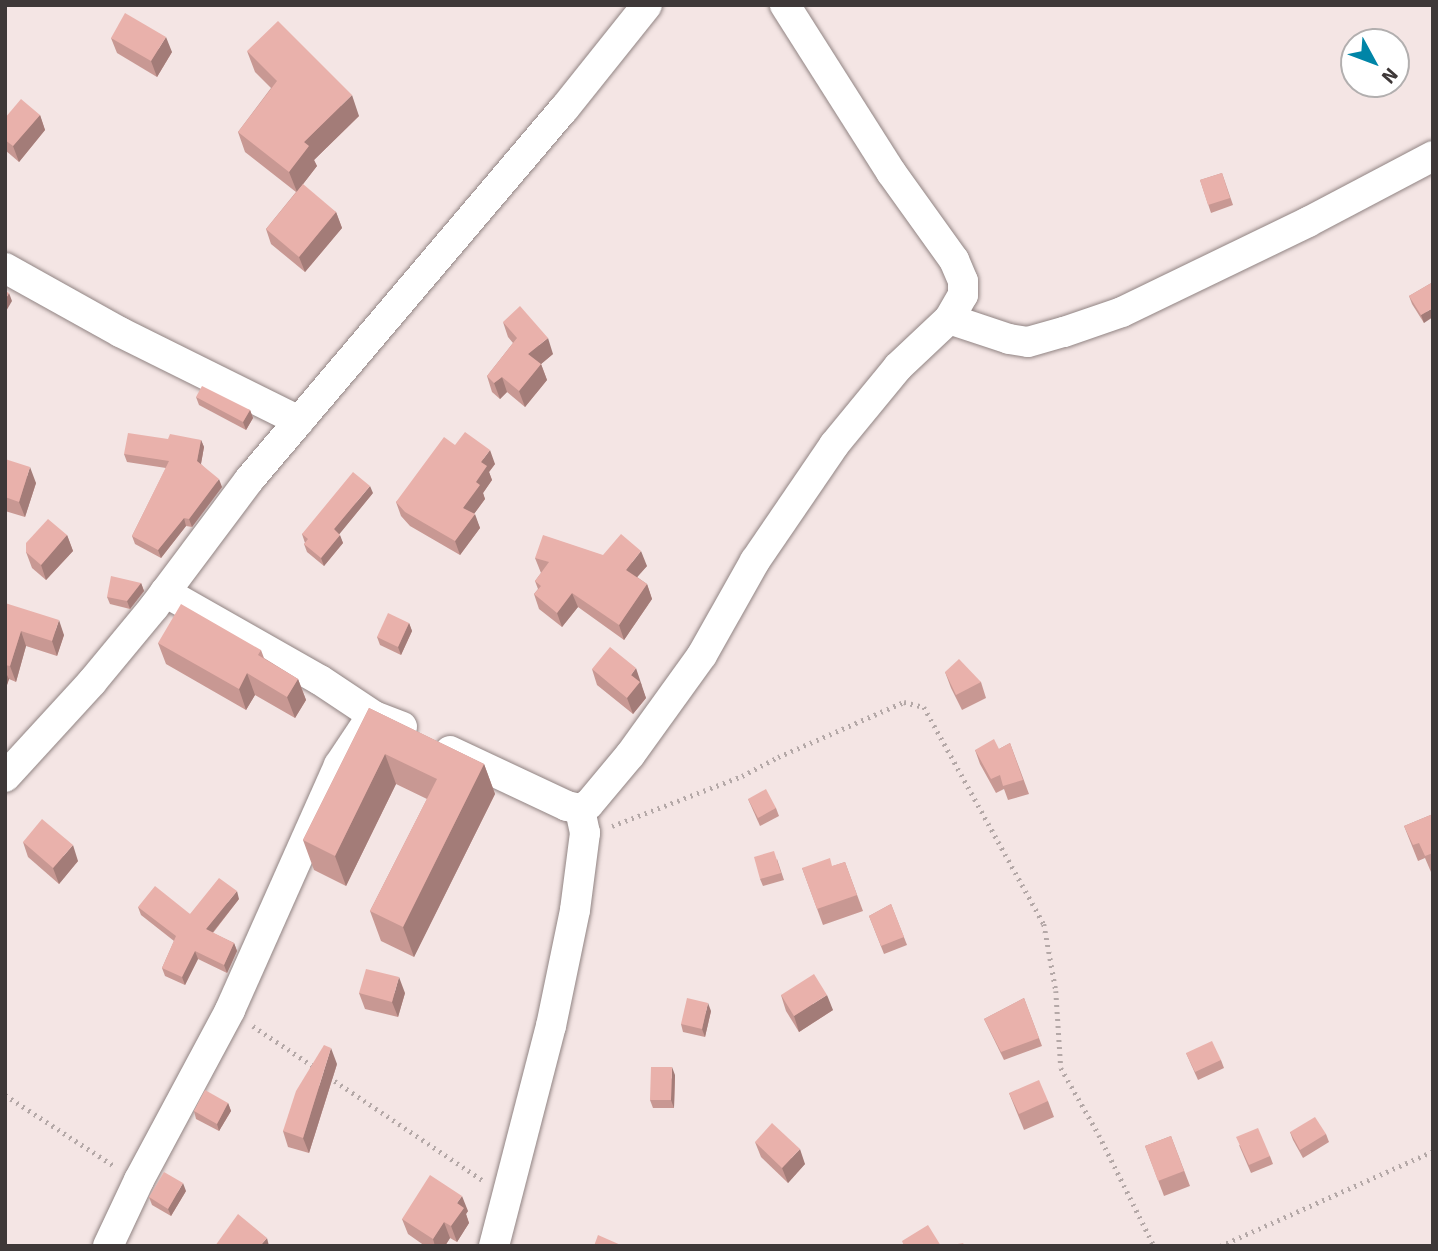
<!DOCTYPE html>
<html>
<head>
<meta charset="utf-8">
<style>
  body { margin:0 }
  #map { position:relative; width:1438px; height:1251px; overflow:hidden; background:#f4e5e4; font-family:Signika,sans-serif }
  div>[style] { position:absolute }
  [style*='--x'] { left:calc(var(--x)*1px); top:calc(var(--y)*1px); width:calc(var(--w)*1px); rotate:calc(var(--a)*1deg) }
  .path>* { height:4.5px; margin-top:-2.25px; transform-origin:0; background:repeating-linear-gradient(90deg,#b4a8a7 0 2px,transparent 0 7px) }
  .roads { filter:drop-shadow(0 0 2px #918483) drop-shadow(0 0 2px #918483) }
  .street>* { height:30px; margin:-15px; padding:0 15px; transform-origin:15px; border-radius:15px; background:#fff }
  .wall>* { inset:0; background:#c89893 }
  .shaded-wall>* { inset:0; background:#a37c78 }
  .building>* { inset:0; background:#e9b1ab }
  span { translate:-50% -50%; white-space:nowrap; text-align:center; line-height:1.15; -webkit-text-stroke:5px #fff; paint-order:stroke }
  .frame { position:absolute; inset:0; border:7px solid #3e3838; pointer-events:none }
  .north { position:absolute; left:1340px; top:28px; width:70px; height:70px; box-sizing:border-box; background:#fff; border:2px solid #b2afaf; border-radius:50%; rotate:131deg; font-size:19px; font-weight:700; line-height:28px; text-align:center; color:#3e3838 }
  .north::after { content:''; display:block; margin:auto; width:24px; height:32px; background:#0085a7; clip-path:polygon(50% 0,100% 100%,50% 72%,0 100%) }
</style>
</head>
<body>
<div id="map">
  <div class="path">
    <div style="--x:612;--y:826;--w:139;--a:-21"></div>
    <div style="--x:742;--y:776;--w:41;--a:-27.8"></div>
    <div style="--x:778;--y:757;--w:137;--a:-23.6"></div>
    <div style="--x:904;--y:702;--w:21;--a:14"></div>
    <div style="--x:924;--y:707;--w:248;--a:61.1"></div>
    <div style="--x:1044;--y:924;--w:68;--a:79.8"></div>
    <div style="--x:1056;--y:991;--w:77;--a:86.3"></div>
    <div style="--x:1061;--y:1068;--w:77;--a:60.4"></div>
    <div style="--x:1099;--y:1135;--w:124;--a:63.6"></div>
    <div style="--x:253;--y:1026;--w:76;--a:33.7"></div>
    <div style="--x:329;--y:1077;--w:187;--a:33.9"></div>
    <div style="--x:5;--y:1095;--w:132;--a:33"></div>
    <div style="--x:1220;--y:1246;--w:233;--a:-24"></div>
  </div>
  <div class="roads">
    <div class="street">
      <div style="--x:5;--y:268;--w:132;--a:29.1"></div>
      <div style="--x:120;--y:332;--w:200;--a:26.4"></div>
      <div style="--x:949;--y:319;--w:63;--a:18.4"></div>
      <div style="--x:1009;--y:339;--w:19;--a:9"></div>
      <div style="--x:1028;--y:342;--w:37;--a:-16"></div>
      <div style="--x:1064;--y:332;--w:61;--a:-19"></div>
      <div style="--x:1122;--y:312;--w:207;--a:-25.8"></div>
      <div style="--x:1308;--y:222;--w:141;--a:-27.8"></div>
      <div style="--x:165;--y:592;--w:178;--a:29.6"></div>
      <div style="--x:320;--y:680;--w:65;--a:33.7"></div>
      <div style="--x:374;--y:716;--w:30;--a:21"></div>
      <div style="--x:450;--y:751;--w:129;--a:25.2"></div>
      <div style="--x:567;--y:806;--w:13;--a:13"></div>
      <div style="--x:580;--y:809;--w:10;--a:-29"></div>
      <div style="--x:589;--y:804;--w:64;--a:-50.1"></div>
      <div style="--x:630;--y:755;--w:123;--a:-54.2"></div>
      <div style="--x:702;--y:655;--w:108;--a:-60.6"></div>
      <div style="--x:755;--y:561;--w:140;--a:-55.7"></div>
      <div style="--x:834;--y:445;--w:101;--a:-50.6"></div>
      <div style="--x:898;--y:367;--w:70;--a:-43.3"></div>
      <div style="--x:949;--y:319;--w:28;--a:-60"></div>
      <div style="--x:963;--y:295;--w:14;--a:-90"></div>
      <div style="--x:963;--y:281;--w:23;--a:-113"></div>
      <div style="--x:954;--y:260;--w:108;--a:-125.6"></div>
      <div style="--x:891;--y:172;--w:198;--a:-122.4"></div>
      <div style="--x:5;--y:777;--w:129;--a:-47.5"></div>
      <div style="--x:92;--y:682;--w:97;--a:-50.4"></div>
      <div style="--x:154;--y:607;--w:159;--a:-53.2"></div>
      <div style="--x:249;--y:480;--w:487;--a:-49.7"></div>
      <div style="--x:564;--y:109;--w:133;--a:-51.4"></div>
      <div style="--x:108;--y:1246;--w:73;--a:-64.8"></div>
      <div style="--x:139;--y:1180;--w:193;--a:-61.8"></div>
      <div style="--x:230;--y:1010;--w:268;--a:-66"></div>
      <div style="--x:339;--y:765;--w:54;--a:-56.3"></div>
      <div style="--x:494;--y:1246;--w:227;--a:-75.5"></div>
      <div style="--x:551;--y:1026;--w:118;--a:-78.3"></div>
      <div style="--x:575;--y:910;--w:78;--a:-82.6"></div>
      <div style="--x:585;--y:833;--w:25;--a:-102"></div>
    </div>
  </div>
  <div class="wall">
    <div style="clip-path:polygon(111px 38px,172px 52px,157px 77px,117px 53px)"></div>
    <div style="clip-path:polygon(247px 51px,359px 116px,314px 160px,317px 166px,299px 189px,336px 212px,342px 228px,305px 272px,271px 244px,266px 229px,296px 192px,245px 152px,238px 132px,271px 88px,255px 72px)"></div>
    <div style="clip-path:polygon(40px 115px,45px 130px,19px 162px,5px 150px,5px 118px)"></div>
    <div style="clip-path:polygon(1222px 173px,1233px 205px,1211px 213px,1200px 180px)"></div>
    <div style="clip-path:polygon(1433px 282px,1424px 323px,1412px 304px,1409px 296px)"></div>
    <div style="clip-path:polygon(503px 322px,553px 354px,541px 364px,547px 380px,525px 407px,507px 392px,500px 399px,492px 392px,487px 376px,513px 343px,508px 337px)"></div>
    <div style="clip-path:polygon(196px 397px,250px 410px,253px 418px,246px 430px,199px 405px)"></div>
    <div style="clip-path:polygon(168px 439px,201px 440px,204px 447px,201px 464px,222px 487px,192px 527px,186px 526px,161px 558px,135px 544px,132px 536px,166px 468px,127px 462px,124px 454px)"></div>
    <div style="clip-path:polygon(455px 445px,495px 464px,489px 472px,492px 480px,483px 493px,485px 499px,474px 514px,480px 528px,460px 555px,410px 526px,401px 516px,396px 502px)"></div>
    <div style="clip-path:polygon(5px 459px,36px 483px,25px 517px,5px 511px)"></div>
    <div style="clip-path:polygon(373px 493px,339px 534px,343px 543px,324px 566px,307px 552px,304px 544px,305px 543px,302px 534px)"></div>
    <div style="clip-path:polygon(67px 535px,73px 551px,46px 580px,32px 568px,26px 552px)"></div>
    <div style="clip-path:polygon(603px 555px,647px 566px,637px 577px,647px 584px,652px 599px,624px 640px,578px 607px,562px 627px,539px 609px,534px 594px,538px 589px,535px 581px,541px 573px,535px 558px)"></div>
    <div style="clip-path:polygon(141px 583px,144px 591px,130px 609px,110px 604px,107px 597px)"></div>
    <div style="clip-path:polygon(5px 603px,64px 635px,57px 656px,26px 646px,16px 682px,9px 679px,6px 688px,5px 688px)"></div>
    <div style="clip-path:polygon(409px 623px,412px 631px,401px 655px,380px 645px,377px 637px)"></div>
    <div style="clip-path:polygon(158px 643px,261px 650px,264px 658px,298px 679px,306px 700px,295px 718px,255px 695px,246px 710px,166px 664px)"></div>
    <div style="clip-path:polygon(592px 669px,642px 684px,641px 685px,646px 698px,633px 714px,597px 685px)"></div>
    <div style="clip-path:polygon(945px 672px,981px 682px,986px 698px,962px 710px,951px 688px)"></div>
    <div style="clip-path:polygon(369px 708px,484px 764px,495px 794px,414px 957px,381px 941px,370px 911px,427px 799px,396px 784px,346px 886px,314px 870px,303px 840px)"></div>
    <div style="clip-path:polygon(1010px 743px,1029px 794px,1008px 800px,1004px 789px,996px 793px,980px 764px,975px 750px,999px 749px)"></div>
    <div style="clip-path:polygon(748px 799px,776px 808px,779px 816px,760px 826px)"></div>
    <div style="clip-path:polygon(1433px 814px,1433px 871px,1431px 872px,1425px 858px,1418px 861px,1404px 826px)"></div>
    <div style="clip-path:polygon(23px 842px,78px 861px,59px 884px,28px 857px)"></div>
    <div style="clip-path:polygon(777px 859px,784px 880px,763px 886px,760px 879px)"></div>
    <div style="clip-path:polygon(845px 862px,863px 911px,823px 925px,802px 868px,833px 866px)"></div>
    <div style="clip-path:polygon(239px 899px,213px 933px,234px 943px,237px 951px,227px 973px,198px 959px,185px 985px,165px 976px,162px 968px,174px 941px,141px 915px,138px 907px,190px 914px)"></div>
    <div style="clip-path:polygon(891px 904px,907px 945px,884px 954px,869px 916px)"></div>
    <div style="clip-path:polygon(359px 993px,405px 993px,398px 1017px,365px 1009px)"></div>
    <div style="clip-path:polygon(781px 995px,833px 1010px,799px 1032px,786px 1011px)"></div>
    <div style="clip-path:polygon(1024px 998px,1042px 1046px,1004px 1060px,984px 1019px)"></div>
    <div style="clip-path:polygon(711px 1011px,705px 1037px,683px 1032px,681px 1024px)"></div>
    <div style="clip-path:polygon(1186px 1053px,1221px 1060px,1224px 1068px,1198px 1080px)"></div>
    <div style="clip-path:polygon(337px 1064px,309px 1153px,288px 1147px,283px 1131px)"></div>
    <div style="clip-path:polygon(675px 1075px,674px 1108px,653px 1108px,650px 1100px)"></div>
    <div style="clip-path:polygon(1009px 1093px,1048px 1101px,1054px 1117px,1024px 1130px)"></div>
    <div style="clip-path:polygon(228px 1103px,231px 1111px,219px 1131px,196px 1119px,194px 1111px)"></div>
    <div style="clip-path:polygon(1290px 1132px,1326px 1134px,1329px 1142px,1303px 1158px,1293px 1140px)"></div>
    <div style="clip-path:polygon(1171px 1136px,1190px 1186px,1164px 1196px,1145px 1146px)"></div>
    <div style="clip-path:polygon(755px 1142px,805px 1164px,788px 1183px,761px 1157px)"></div>
    <div style="clip-path:polygon(1239px 1145px,1270px 1156px,1273px 1164px,1251px 1173px)"></div>
    <div style="clip-path:polygon(186px 1191px,171px 1216px,152px 1205px,149px 1197px)"></div>
    <div style="clip-path:polygon(468px 1211px,466px 1214px,469px 1223px,457px 1242px,450px 1238px,445px 1246px,425px 1246px,408px 1234px,402px 1219px)"></div>
  </div>
  <div class="shaded-wall">
    <div style="clip-path:polygon(166px 37px,172px 52px,157px 77px,151px 61px)"></div>
    <div style="clip-path:polygon(352px 95px,359px 116px,314px 160px,317px 166px,297px 192px,289px 172px,304px 142px)"></div>
    <div style="clip-path:polygon(40px 115px,45px 130px,19px 162px,13px 146px)"></div>
    <div style="clip-path:polygon(336px 212px,342px 228px,305px 272px,299px 257px)"></div>
    <div style="clip-path:polygon(9px 293px,12px 301px,5px 313px,5px 300px)"></div>
    <div style="clip-path:polygon(1433px 308px,1433px 317px,1424px 323px,1421px 315px)"></div>
    <div style="clip-path:polygon(548px 338px,553px 354px,534px 370px,528px 354px)"></div>
    <div style="clip-path:polygon(541px 364px,547px 380px,525px 407px,519px 391px)"></div>
    <div style="clip-path:polygon(502px 377px,507px 392px,500px 399px,494px 383px)"></div>
    <div style="clip-path:polygon(250px 410px,253px 418px,246px 430px,243px 422px)"></div>
    <div style="clip-path:polygon(201px 440px,204px 447px,200px 469px,197px 461px)"></div>
    <div style="clip-path:polygon(490px 450px,495px 464px,489px 472px,492px 480px,483px 493px,485px 499px,468px 522px,463px 508px,476px 482px,481px 462px)"></div>
    <div style="clip-path:polygon(30px 467px,36px 483px,25px 517px,19px 502px)"></div>
    <div style="clip-path:polygon(219px 479px,222px 487px,192px 527px,189px 519px)"></div>
    <div style="clip-path:polygon(370px 486px,373px 493px,337px 537px,334px 529px)"></div>
    <div style="clip-path:polygon(475px 514px,480px 528px,460px 555px,455px 541px)"></div>
    <div style="clip-path:polygon(184px 518px,186px 526px,161px 558px,158px 550px)"></div>
    <div style="clip-path:polygon(67px 535px,73px 551px,46px 580px,41px 565px)"></div>
    <div style="clip-path:polygon(340px 535px,343px 543px,324px 566px,321px 558px)"></div>
    <div style="clip-path:polygon(641px 551px,647px 566px,631px 584px,626px 570px)"></div>
    <div style="clip-path:polygon(141px 583px,144px 591px,130px 609px,127px 601px)"></div>
    <div style="clip-path:polygon(647px 584px,652px 599px,624px 640px,619px 625px)"></div>
    <div style="clip-path:polygon(572px 593px,578px 607px,562px 627px,557px 613px)"></div>
    <div style="clip-path:polygon(59px 620px,64px 635px,57px 656px,52px 641px)"></div>
    <div style="clip-path:polygon(409px 623px,412px 631px,401px 655px,398px 647px)"></div>
    <div style="clip-path:polygon(21px 631px,26px 646px,16px 682px,10px 666px)"></div>
    <div style="clip-path:polygon(636px 668px,646px 698px,633px 714px,627px 698px,631px 675px)"></div>
    <div style="clip-path:polygon(5px 671px,9px 679px,6px 688px,5px 686px)"></div>
    <div style="clip-path:polygon(247px 673px,255px 695px,246px 710px,239px 689px)"></div>
    <div style="clip-path:polygon(298px 679px,306px 700px,295px 718px,287px 697px)"></div>
    <div style="clip-path:polygon(385px 754px,396px 784px,346px 886px,335px 856px)"></div>
    <div style="clip-path:polygon(484px 764px,495px 794px,414px 957px,403px 927px)"></div>
    <div style="clip-path:polygon(73px 845px,78px 861px,59px 884px,53px 868px)"></div>
    <div style="clip-path:polygon(237px 891px,239px 899px,209px 937px,206px 929px)"></div>
    <div style="clip-path:polygon(234px 943px,237px 951px,227px 973px,224px 965px)"></div>
    <div style="clip-path:polygon(195px 951px,198px 959px,185px 985px,182px 977px)"></div>
    <div style="clip-path:polygon(399px 977px,405px 993px,398px 1017px,392px 1002px)"></div>
    <div style="clip-path:polygon(827px 995px,833px 1010px,799px 1032px,794px 1016px)"></div>
    <div style="clip-path:polygon(708px 1003px,711px 1011px,705px 1037px,702px 1029px)"></div>
    <div style="clip-path:polygon(331px 1048px,337px 1064px,309px 1153px,303px 1138px)"></div>
    <div style="clip-path:polygon(672px 1067px,675px 1075px,674px 1108px,671px 1100px)"></div>
    <div style="clip-path:polygon(228px 1103px,231px 1111px,219px 1131px,217px 1124px)"></div>
    <div style="clip-path:polygon(800px 1149px,805px 1164px,788px 1183px,782px 1168px)"></div>
    <div style="clip-path:polygon(183px 1183px,186px 1191px,171px 1216px,168px 1209px)"></div>
    <div style="clip-path:polygon(462px 1196px,468px 1211px,466px 1214px,469px 1223px,457px 1242px,451px 1226px,457px 1203px)"></div>
    <div style="clip-path:polygon(444px 1222px,450px 1238px,445px 1246px,435px 1246px,433px 1239px)"></div>
    <div style="clip-path:polygon(267px 1238px,269px 1246px,260px 1246px)"></div>
  </div>
  <div class="building">
    <div style="clip-path:polygon(125px 13px,166px 37px,151px 61px,111px 38px)"></div>
    <div style="clip-path:polygon(278px 21px,352px 95px,304px 142px,309px 146px,289px 172px,238px 132px,277px 81px,247px 51px)"></div>
    <div style="clip-path:polygon(21px 99px,40px 115px,13px 146px,5px 140px,5px 118px)"></div>
    <div style="clip-path:polygon(1222px 173px,1230px 198px,1208px 205px,1200px 180px)"></div>
    <div style="clip-path:polygon(303px 184px,336px 212px,299px 257px,266px 229px)"></div>
    <div style="clip-path:polygon(1433px 282px,1433px 308px,1421px 315px,1409px 296px)"></div>
    <div style="clip-path:polygon(5px 291px,9px 293px,5px 300px)"></div>
    <div style="clip-path:polygon(520px 306px,548px 338px,528px 354px,541px 364px,519px 391px,502px 377px,494px 383px,487px 376px,517px 338px,503px 322px)"></div>
    <div style="clip-path:polygon(202px 386px,250px 410px,243px 422px,196px 397px)"></div>
    <div style="clip-path:polygon(465px 432px,490px 450px,481px 462px,487px 466px,476px 482px,480px 485px,463px 508px,475px 514px,455px 541px,405px 512px,396px 502px,444px 437px,455px 445px)"></div>
    <div style="clip-path:polygon(128px 433px,168px 439px,170px 434px,201px 440px,197px 461px,219px 479px,189px 519px,184px 518px,158px 550px,132px 536px,169px 461px,124px 454px)"></div>
    <div style="clip-path:polygon(5px 459px,30px 467px,19px 502px,5px 497px)"></div>
    <div style="clip-path:polygon(353px 472px,370px 486px,334px 529px,340px 535px,321px 558px,304px 544px,308px 539px,302px 534px)"></div>
    <div style="clip-path:polygon(48px 519px,67px 535px,41px 565px,26px 552px,26px 543px)"></div>
    <div style="clip-path:polygon(621px 534px,641px 551px,626px 570px,647px 584px,619px 625px,572px 593px,557px 613px,534px 594px,541px 586px,535px 581px,549px 562px,535px 558px,543px 535px,603px 555px)"></div>
    <div style="clip-path:polygon(111px 576px,141px 583px,127px 601px,107px 597px)"></div>
    <div style="clip-path:polygon(5px 603px,59px 620px,52px 641px,21px 631px,10px 666px,5px 665px)"></div>
    <div style="clip-path:polygon(181px 604px,261px 650px,258px 655px,298px 679px,287px 697px,247px 673px,239px 689px,158px 643px)"></div>
    <div style="clip-path:polygon(388px 613px,409px 623px,398px 647px,377px 637px)"></div>
    <div style="clip-path:polygon(610px 647px,636px 668px,631px 675px,640px 682px,627px 698px,592px 669px)"></div>
    <div style="clip-path:polygon(959px 659px,981px 682px,956px 695px,945px 672px)"></div>
    <div style="clip-path:polygon(369px 708px,484px 764px,403px 927px,370px 911px,437px 779px,385px 754px,335px 856px,303px 840px)"></div>
    <div style="clip-path:polygon(994px 739px,999px 749px,1010px 743px,1023px 780px,1003px 786px,1000px 775px,991px 779px,975px 750px)"></div>
    <div style="clip-path:polygon(766px 789px,776px 808px,758px 818px,748px 799px)"></div>
    <div style="clip-path:polygon(1433px 814px,1433px 853px,1425px 856px,1419px 843px,1413px 845px,1404px 826px)"></div>
    <div style="clip-path:polygon(42px 819px,73px 845px,53px 868px,23px 842px)"></div>
    <div style="clip-path:polygon(774px 851px,781px 873px,760px 879px,754px 857px)"></div>
    <div style="clip-path:polygon(830px 858px,832px 866px,845px 862px,857px 895px,817px 909px,802px 868px)"></div>
    <div style="clip-path:polygon(219px 878px,237px 891px,206px 929px,234px 943px,224px 965px,195px 951px,182px 977px,162px 968px,176px 936px,138px 907px,155px 886px,190px 914px)"></div>
    <div style="clip-path:polygon(891px 904px,904px 937px,881px 946px,869px 916px)"></div>
    <div style="clip-path:polygon(366px 969px,399px 977px,392px 1002px,359px 993px)"></div>
    <div style="clip-path:polygon(814px 974px,827px 995px,794px 1016px,781px 995px)"></div>
    <div style="clip-path:polygon(687px 998px,708px 1003px,702px 1029px,681px 1024px)"></div>
    <div style="clip-path:polygon(1024px 998px,1039px 1038px,1001px 1052px,984px 1019px)"></div>
    <div style="clip-path:polygon(1212px 1041px,1221px 1060px,1195px 1072px,1186px 1053px)"></div>
    <div style="clip-path:polygon(324px 1045px,331px 1048px,303px 1138px,283px 1131px,296px 1091px)"></div>
    <div style="clip-path:polygon(651px 1067px,672px 1067px,671px 1100px,650px 1100px)"></div>
    <div style="clip-path:polygon(1039px 1080px,1048px 1101px,1019px 1114px,1009px 1093px)"></div>
    <div style="clip-path:polygon(205px 1090px,228px 1103px,217px 1124px,194px 1111px)"></div>
    <div style="clip-path:polygon(1315px 1117px,1326px 1134px,1300px 1150px,1290px 1132px)"></div>
    <div style="clip-path:polygon(772px 1123px,800px 1149px,782px 1168px,755px 1142px)"></div>
    <div style="clip-path:polygon(1258px 1128px,1270px 1156px,1249px 1165px,1236px 1137px)"></div>
    <div style="clip-path:polygon(1171px 1136px,1184px 1171px,1158px 1181px,1145px 1146px)"></div>
    <div style="clip-path:polygon(164px 1172px,183px 1183px,168px 1209px,149px 1197px)"></div>
    <div style="clip-path:polygon(430px 1175px,462px 1196px,457px 1203px,464px 1208px,451px 1226px,444px 1222px,433px 1239px,402px 1219px)"></div>
    <div style="clip-path:polygon(238px 1214px,267px 1238px,260px 1246px,215px 1246px)"></div>
    <div style="clip-path:polygon(928px 1225px,941px 1246px,904px 1246px,902px 1241px)"></div>
    <div style="clip-path:polygon(598px 1235px,623px 1246px,594px 1246px)"></div>
    <div style="clip-path:polygon(964px 1243px,960px 1246px,945px 1246px)"></div>
  </div>
  <div class="frame"></div>
  <div class="north">N</div>
</div>
</body>
</html>
